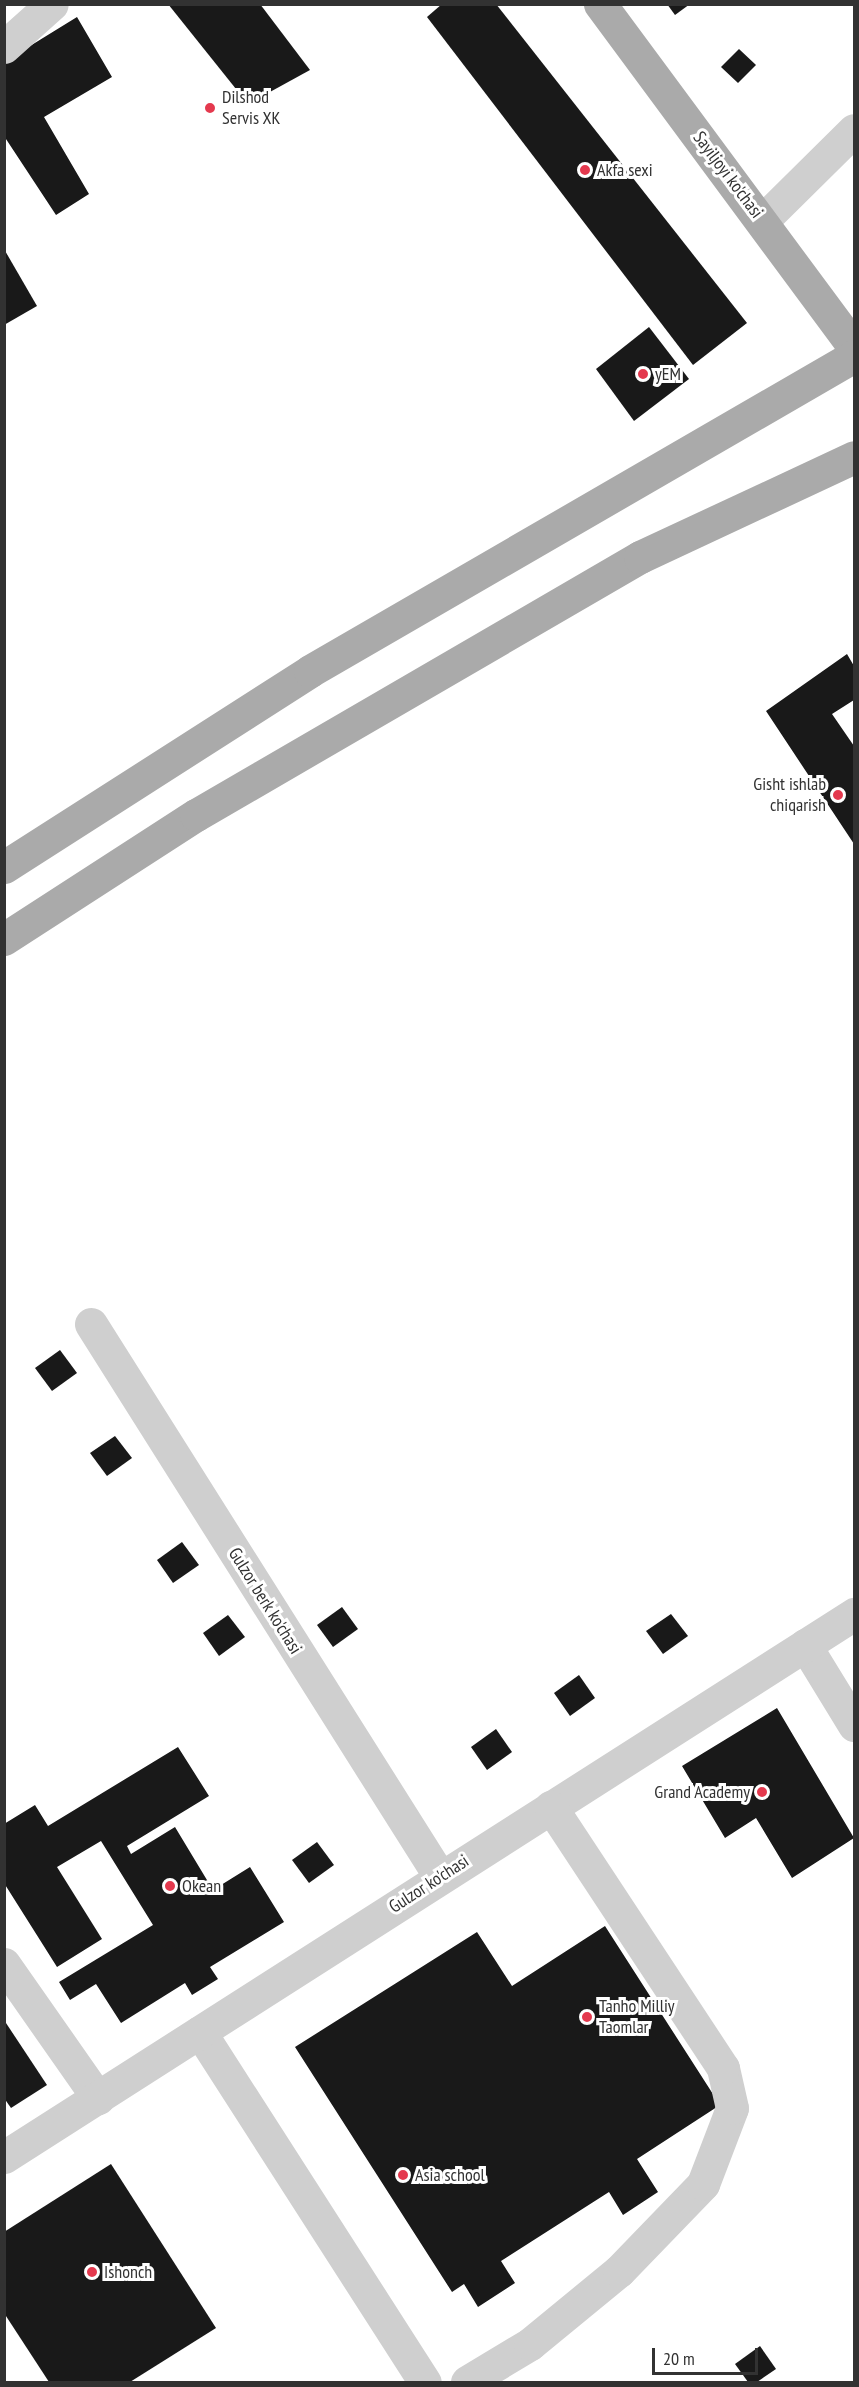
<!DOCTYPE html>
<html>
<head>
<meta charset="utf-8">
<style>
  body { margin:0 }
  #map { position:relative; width:859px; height:2387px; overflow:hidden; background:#fff; font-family:"PT Sans Narrow",sans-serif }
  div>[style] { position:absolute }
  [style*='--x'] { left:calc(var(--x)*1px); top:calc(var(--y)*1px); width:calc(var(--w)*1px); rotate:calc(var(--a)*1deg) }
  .building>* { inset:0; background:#191919 }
  .minor>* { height:33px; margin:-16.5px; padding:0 16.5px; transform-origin:16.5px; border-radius:16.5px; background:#cfcfcf }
  .major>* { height:33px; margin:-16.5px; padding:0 16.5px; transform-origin:16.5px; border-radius:16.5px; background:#aaa }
  .dots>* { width:16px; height:16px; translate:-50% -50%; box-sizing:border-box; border:3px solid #fff; border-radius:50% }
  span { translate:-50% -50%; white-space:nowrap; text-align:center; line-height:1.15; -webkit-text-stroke:6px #fff; paint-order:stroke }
  .poi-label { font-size:18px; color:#323232 }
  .left { translate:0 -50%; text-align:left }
  .right { translate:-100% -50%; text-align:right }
  .street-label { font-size:18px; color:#323232 }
  .frame { position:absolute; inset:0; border:6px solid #323232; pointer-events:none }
  .scale { position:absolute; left:652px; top:2348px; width:106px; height:27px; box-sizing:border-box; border:3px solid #323232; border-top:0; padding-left:8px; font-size:18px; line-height:21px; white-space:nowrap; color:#323232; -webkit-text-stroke:4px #fff; paint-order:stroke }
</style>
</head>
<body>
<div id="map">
  <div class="building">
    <div style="clip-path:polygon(168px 4px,260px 4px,310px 70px,248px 104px)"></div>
    <div style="clip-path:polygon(442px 4px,496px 4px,747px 323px,693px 365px,427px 17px)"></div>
    <div style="clip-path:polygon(667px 4px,690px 4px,675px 15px)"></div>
    <div style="clip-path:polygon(77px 17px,112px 77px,44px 117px,89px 194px,56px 215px,4px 136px,4px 62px)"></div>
    <div style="clip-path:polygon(739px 49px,756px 65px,738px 83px,721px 67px)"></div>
    <div style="clip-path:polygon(4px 249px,37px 306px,4px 325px)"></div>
    <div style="clip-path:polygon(649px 327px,689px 379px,634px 421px,596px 369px)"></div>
    <div style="clip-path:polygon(847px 654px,854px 666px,854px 700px,832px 714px,854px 746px,854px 844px,766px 711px)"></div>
    <div style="clip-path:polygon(60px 1350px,77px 1373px,52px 1391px,35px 1368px)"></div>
    <div style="clip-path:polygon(115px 1436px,132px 1458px,107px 1476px,90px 1453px)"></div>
    <div style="clip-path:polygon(182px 1542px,199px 1565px,173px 1583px,157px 1560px)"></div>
    <div style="clip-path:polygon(342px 1607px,358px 1629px,333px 1647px,317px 1625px)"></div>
    <div style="clip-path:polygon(671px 1614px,688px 1636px,663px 1654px,646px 1631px)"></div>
    <div style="clip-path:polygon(228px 1615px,245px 1637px,219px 1656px,203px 1633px)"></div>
    <div style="clip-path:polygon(579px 1675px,595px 1698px,570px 1716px,554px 1693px)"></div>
    <div style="clip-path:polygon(777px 1708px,854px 1838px,792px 1878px,756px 1818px,725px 1838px,682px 1766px)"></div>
    <div style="clip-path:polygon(496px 1729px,512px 1752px,487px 1770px,471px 1747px)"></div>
    <div style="clip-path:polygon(178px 1747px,209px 1796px,127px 1846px,131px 1854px,175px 1827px,213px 1890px,250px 1867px,284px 1922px,210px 1967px,218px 1979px,192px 1995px,185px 1983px,121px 2023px,96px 1984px,70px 2000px,59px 1982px,153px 1925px,101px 1841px,57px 1867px,102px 1939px,57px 1967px,4px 1883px,4px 1824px,35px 1805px,48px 1826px)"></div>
    <div style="clip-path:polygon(317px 1842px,334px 1865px,309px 1883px,292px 1860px)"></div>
    <div style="clip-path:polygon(605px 1926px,720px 2105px,637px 2159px,658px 2192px,623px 2215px,609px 2192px,501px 2261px,515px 2283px,478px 2307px,464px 2284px,452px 2292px,295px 2047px,477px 1932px,512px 1986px)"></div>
    <div style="clip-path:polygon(4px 2020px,47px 2085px,11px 2108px,4px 2098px)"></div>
    <div style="clip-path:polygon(111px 2164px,216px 2328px,130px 2382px,49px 2382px,4px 2313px,4px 2232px)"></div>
    <div style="clip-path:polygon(760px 2346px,776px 2369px,757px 2382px,748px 2382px,735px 2364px)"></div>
  </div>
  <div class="minor">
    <div style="--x:4;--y:47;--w:64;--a:-41.9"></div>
    <div style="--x:762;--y:221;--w:129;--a:-44.7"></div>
    <div style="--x:91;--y:1324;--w:654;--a:57.74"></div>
    <div style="--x:805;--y:1645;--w:94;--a:58.5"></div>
    <div style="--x:4;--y:1964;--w:164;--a:55"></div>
    <div style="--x:200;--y:2032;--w:416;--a:57.3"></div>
    <div style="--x:4;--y:2157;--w:1009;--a:-32.57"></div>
    <div style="--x:467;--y:2382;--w:74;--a:-31.1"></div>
    <div style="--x:530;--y:2344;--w:115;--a:-39.4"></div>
    <div style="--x:619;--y:2271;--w:121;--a:-46"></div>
    <div style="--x:703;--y:2184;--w:81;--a:-69.1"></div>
    <div style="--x:732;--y:2108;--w:41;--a:-102.7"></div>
    <div style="--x:723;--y:2068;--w:313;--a:-123.4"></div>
  </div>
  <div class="major">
    <div style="--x:600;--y:4;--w:427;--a:53.5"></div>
    <div style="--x:4;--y:867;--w:363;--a:-32.6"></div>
    <div style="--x:310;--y:671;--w:629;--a:-30.07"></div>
    <div style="--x:4;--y:939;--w:229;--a:-32.9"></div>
    <div style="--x:196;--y:815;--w:514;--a:-30.16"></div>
    <div style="--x:640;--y:557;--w:236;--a:-25"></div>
  </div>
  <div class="dots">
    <div style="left:210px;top:108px;background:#e4394e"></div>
    <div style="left:585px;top:170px;background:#e4394e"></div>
    <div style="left:643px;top:374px;background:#e4394e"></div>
    <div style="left:838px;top:795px;background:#e4394e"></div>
    <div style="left:762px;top:1792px;background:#e4394e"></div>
    <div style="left:170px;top:1886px;background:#e4394e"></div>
    <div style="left:587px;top:2017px;background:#e4394e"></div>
    <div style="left:403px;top:2175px;background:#e4394e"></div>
    <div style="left:92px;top:2272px;background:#e4394e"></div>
  </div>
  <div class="poi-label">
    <span class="left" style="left:222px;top:108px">Dilshod<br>Servis XK</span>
    <span class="left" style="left:597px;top:170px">Akfa sexi</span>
    <span class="left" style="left:655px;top:374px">yEM</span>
    <span class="right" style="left:826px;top:795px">Gisht ishlab<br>chiqarish</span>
    <span class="right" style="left:750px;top:1792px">Grand Academy</span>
    <span class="left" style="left:182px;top:1886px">Okean</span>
    <span class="left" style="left:599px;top:2017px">Tanho Milliy<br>Taomlar</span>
    <span class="left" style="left:415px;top:2175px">Asia school</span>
    <span class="left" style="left:104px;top:2272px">Ishonch</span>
  </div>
  <div class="street-label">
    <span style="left:728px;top:175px;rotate:53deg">Sayiljoyi ko'chasi</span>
    <span style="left:265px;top:1601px;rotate:58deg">Gulzor berk ko'chasi</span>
    <span style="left:429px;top:1884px;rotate:-33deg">Gulzor ko'chasi</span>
  </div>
  <div class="frame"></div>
  <div class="scale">20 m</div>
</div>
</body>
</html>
